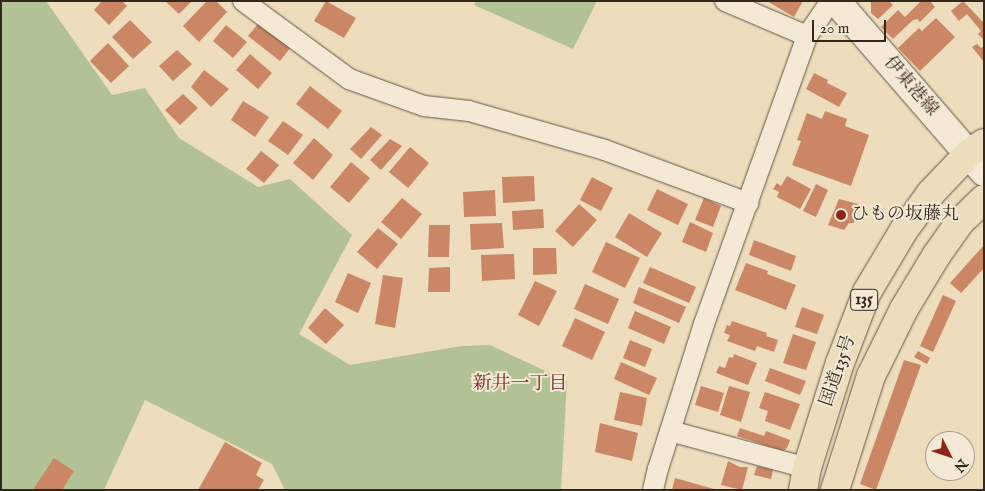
<!DOCTYPE html>
<html>
<head>
<meta charset="utf-8">
<style>
  body { margin:0 }
  #map { position:relative; width:985px; height:491px; overflow:hidden; background:#eeddbd; font-family:"IM FELL English","Noto Serif JP",serif }
  div>[style] { position:absolute }
  [style*='--x'] { left:calc(var(--x)*1px); top:calc(var(--y)*1px); width:calc(var(--w)*1px); rotate:calc(var(--a)*1deg) }
  .green>* { inset:0; background:#b3c295 }
  .building>* { inset:0; background:#ca8665 }
  .roads { filter:drop-shadow(0 0 1px #625545) drop-shadow(0 0 1px #625545) }
  .street>* { height:20px; margin:-10px; padding:0 10px; transform-origin:10px; border-radius:10px; background:#f4e9d4 }
  .secondary>* { height:28px; margin:-14px; padding:0 14px; transform-origin:14px; border-radius:14px; background:#f4e9d4 }
  .highway>* { height:28px; margin:-14px; padding:0 14px; transform-origin:14px; border-radius:14px; background:#eeddbd }
  .dots>* { width:14px; height:14px; translate:-50% -50%; box-sizing:border-box; border:2px solid #f4e9d4; border-radius:50% }
  span { translate:-50% -50%; white-space:nowrap; text-align:center; line-height:1.15; -webkit-text-stroke:4px #f4e9d4; paint-order:stroke }
  .shield-label span { padding:1px 4px; background:#f4e9d4; border:1px solid; border-radius:4px; -webkit-text-stroke-width:0 }
  .shield-label { font-size:16px; color:#33281d; font-weight:700 }
  .street-label { font-size:18px; color:#33281d }
  .poi-label { font-size:18px; color:#33281d }
  .left { translate:0 -50%; text-align:left }
  .neighbourhood-label { font-size:19px; color:#7a1f14 }
  .frame { position:absolute; inset:0; border:2px solid #33281d; pointer-events:none }
  .north { position:absolute; left:925px; top:431px; width:50px; height:50px; box-sizing:border-box; background:#f4e9d4; border:1px solid #a79c8b; border-radius:50%; rotate:131deg; font-size:14px; font-weight:700; line-height:20px; text-align:center; color:#33281d }
  .north::after { content:''; display:block; margin:auto; width:18px; height:22px; background:#8f2418; clip-path:polygon(50% 0,100% 100%,50% 72%,0 100%) }
  .scale { position:absolute; left:812px; top:20px; width:74px; height:22px; box-sizing:border-box; border:2px solid #33281d; border-top:0; padding-left:6px; font-size:15px; line-height:18px; white-space:nowrap; color:#33281d; -webkit-text-stroke:4px #f4e9d4; paint-order:stroke }
</style>
</head>
<body>
<div id="map">
  <div class="green">
    <div style="clip-path:polygon(1px 1px,46px 1px,112px 95px,145px 88px,179px 138px,258px 187px,290px 179px,352px 235px,299px 334px,350px 365px,461px 346px,490px 345px,567px 381px,561px 490px,285px 490px,272px 464px,145px 400px,104px 490px,1px 490px)"></div>
    <div style="clip-path:polygon(476px 1px,597px 1px,573px 49px,474px 5px)"></div>
  </div>
  <div class="building">
    <div style="clip-path:polygon(102px 1px,122px 1px,127px 6px,109px 25px,94px 10px)"></div>
    <div style="clip-path:polygon(165px 1px,192px 1px,179px 14px)"></div>
    <div style="clip-path:polygon(207px 1px,216px 1px,227px 12px,199px 42px,183px 26px)"></div>
    <div style="clip-path:polygon(326px 1px,356px 18px,344px 38px,314px 21px)"></div>
    <div style="clip-path:polygon(767px 1px,803px 1px,794px 17px)"></div>
    <div style="clip-path:polygon(871px 1px,889px 1px,893px 5px,878px 19px,871px 13px)"></div>
    <div style="clip-path:polygon(921px 1px,930px 1px,935px 7px,920px 22px,917px 19px,913px 20px,893px 39px,881px 27px,898px 10px,905px 17px)"></div>
    <div style="clip-path:polygon(963px 1px,984px 23px,983px 39px,978px 34px,981px 31px,967px 14px,959px 21px,951px 11px)"></div>
    <div style="clip-path:polygon(936px 18px,955px 37px,920px 71px,898px 48px,919px 28px,922px 31px)"></div>
    <div style="clip-path:polygon(262px 19px,294px 43px,280px 61px,248px 36px)"></div>
    <div style="clip-path:polygon(130px 20px,152px 42px,133px 59px,112px 37px)"></div>
    <div style="clip-path:polygon(226px 25px,247px 42px,233px 58px,213px 41px)"></div>
    <div style="clip-path:polygon(108px 43px,129px 66px,111px 83px,90px 61px)"></div>
    <div style="clip-path:polygon(977px 44px,981px 48px,984px 46px,984px 62px,972px 47px)"></div>
    <div style="clip-path:polygon(177px 50px,192px 64px,173px 81px,159px 66px)"></div>
    <div style="clip-path:polygon(250px 54px,272px 73px,258px 89px,236px 70px)"></div>
    <div style="clip-path:polygon(204px 70px,229px 89px,211px 107px,191px 87px)"></div>
    <div style="clip-path:polygon(814px 73px,828px 80px,827px 83px,847px 93px,839px 107px,806px 89px)"></div>
    <div style="clip-path:polygon(310px 86px,342px 111px,328px 129px,296px 104px)"></div>
    <div style="clip-path:polygon(183px 94px,198px 108px,180px 125px,165px 110px)"></div>
    <div style="clip-path:polygon(243px 101px,269px 117px,255px 137px,231px 120px)"></div>
    <div style="clip-path:polygon(825px 111px,847px 119px,845px 126px,869px 135px,851px 186px,792px 165px,801px 141px,797px 140px,807px 113px,822px 119px)"></div>
    <div style="clip-path:polygon(283px 121px,303px 135px,288px 155px,268px 141px)"></div>
    <div style="clip-path:polygon(371px 127px,382px 135px,361px 159px,350px 149px)"></div>
    <div style="clip-path:polygon(314px 138px,333px 155px,313px 180px,293px 163px)"></div>
    <div style="clip-path:polygon(390px 139px,402px 146px,381px 170px,370px 160px)"></div>
    <div style="clip-path:polygon(410px 147px,429px 163px,408px 188px,389px 172px)"></div>
    <div style="clip-path:polygon(261px 151px,279px 165px,264px 183px,246px 169px)"></div>
    <div style="clip-path:polygon(351px 162px,370px 178px,349px 203px,330px 187px)"></div>
    <div style="clip-path:polygon(534px 176px,535px 201px,503px 203px,502px 177px)"></div>
    <div style="clip-path:polygon(787px 176px,811px 189px,800px 209px,777px 197px,779px 192px,773px 189px,777px 183px,781px 186px)"></div>
    <div style="clip-path:polygon(592px 177px,613px 188px,601px 211px,580px 200px)"></div>
    <div style="clip-path:polygon(816px 184px,828px 190px,816px 217px,803px 211px)"></div>
    <div style="clip-path:polygon(657px 189px,688px 204px,678px 225px,647px 210px)"></div>
    <div style="clip-path:polygon(495px 190px,496px 216px,464px 217px,463px 192px)"></div>
    <div style="clip-path:polygon(402px 198px,422px 214px,401px 239px,381px 222px)"></div>
    <div style="clip-path:polygon(704px 198px,721px 206px,713px 227px,695px 220px)"></div>
    <div style="clip-path:polygon(839px 199px,858px 204px,854px 223px,849px 223px,844px 230px,828px 225px)"></div>
    <div style="clip-path:polygon(579px 204px,597px 220px,573px 247px,555px 231px)"></div>
    <div style="clip-path:polygon(543px 209px,544px 228px,513px 230px,512px 211px)"></div>
    <div style="clip-path:polygon(629px 213px,662px 233px,647px 257px,615px 237px)"></div>
    <div style="clip-path:polygon(690px 222px,713px 233px,706px 252px,682px 242px)"></div>
    <div style="clip-path:polygon(502px 223px,504px 248px,471px 250px,470px 224px)"></div>
    <div style="clip-path:polygon(429px 225px,450px 225px,449px 257px,428px 257px)"></div>
    <div style="clip-path:polygon(378px 228px,398px 244px,377px 269px,357px 252px)"></div>
    <div style="clip-path:polygon(754px 240px,796px 256px,791px 271px,749px 255px)"></div>
    <div style="clip-path:polygon(606px 242px,640px 258px,625px 288px,592px 272px)"></div>
    <div style="clip-path:polygon(984px 245px,984px 268px,961px 293px,950px 283px)"></div>
    <div style="clip-path:polygon(533px 248px,556px 248px,557px 274px,533px 275px)"></div>
    <div style="clip-path:polygon(514px 254px,515px 279px,482px 281px,481px 255px)"></div>
    <div style="clip-path:polygon(746px 263px,768px 271px,767px 274px,796px 285px,786px 310px,735px 290px)"></div>
    <div style="clip-path:polygon(450px 267px,450px 292px,428px 292px,429px 268px)"></div>
    <div style="clip-path:polygon(650px 267px,696px 287px,689px 303px,643px 283px)"></div>
    <div style="clip-path:polygon(348px 273px,371px 283px,358px 313px,335px 302px)"></div>
    <div style="clip-path:polygon(383px 275px,403px 278px,395px 328px,375px 324px)"></div>
    <div style="clip-path:polygon(535px 281px,557px 291px,539px 326px,518px 315px)"></div>
    <div style="clip-path:polygon(585px 284px,619px 299px,608px 324px,574px 309px)"></div>
    <div style="clip-path:polygon(639px 287px,686px 307px,679px 323px,633px 303px)"></div>
    <div style="clip-path:polygon(943px 295px,956px 301px,933px 352px,920px 346px)"></div>
    <div style="clip-path:polygon(802px 307px,824px 315px,817px 334px,795px 327px)"></div>
    <div style="clip-path:polygon(325px 308px,344px 325px,326px 344px,308px 328px)"></div>
    <div style="clip-path:polygon(635px 311px,671px 327px,664px 344px,628px 328px)"></div>
    <div style="clip-path:polygon(575px 318px,605px 332px,592px 360px,562px 346px)"></div>
    <div style="clip-path:polygon(732px 321px,767px 333px,766px 336px,778px 340px,774px 352px,757px 346px,755px 351px,727px 341px,730px 335px,724px 333px,727px 325px,730px 326px)"></div>
    <div style="clip-path:polygon(793px 334px,816px 342px,806px 370px,783px 363px)"></div>
    <div style="clip-path:polygon(630px 340px,652px 349px,645px 367px,623px 358px)"></div>
    <div style="clip-path:polygon(918px 351px,930px 358px,927px 364px,914px 357px)"></div>
    <div style="clip-path:polygon(734px 354px,757px 363px,748px 385px,716px 373px,719px 366px,725px 368px,729px 357px,733px 358px)"></div>
    <div style="clip-path:polygon(904px 360px,921px 365px,876px 490px,860px 484px)"></div>
    <div style="clip-path:polygon(621px 362px,657px 378px,649px 395px,614px 379px)"></div>
    <div style="clip-path:polygon(770px 368px,806px 381px,800px 395px,765px 381px)"></div>
    <div style="clip-path:polygon(701px 386px,724px 393px,718px 412px,695px 405px)"></div>
    <div style="clip-path:polygon(729px 386px,750px 392px,741px 422px,720px 415px)"></div>
    <div style="clip-path:polygon(620px 392px,647px 398px,642px 426px,614px 420px)"></div>
    <div style="clip-path:polygon(765px 392px,800px 404px,790px 430px,765px 421px,768px 411px,759px 408px)"></div>
    <div style="clip-path:polygon(600px 423px,638px 433px,632px 461px,595px 452px)"></div>
    <div style="clip-path:polygon(740px 428px,764px 436px,766px 431px,790px 440px,787px 448px,783px 451px,737px 436px)"></div>
    <div style="clip-path:polygon(225px 442px,262px 463px,256px 475px,264px 480px,258px 490px,198px 490px)"></div>
    <div style="clip-path:polygon(54px 458px,74px 471px,62px 490px,36px 490px,34px 488px)"></div>
    <div style="clip-path:polygon(728px 461px,740px 467px,748px 467px,742px 490px,721px 485px)"></div>
    <div style="clip-path:polygon(757px 466px,773px 470px,771px 479px,754px 475px)"></div>
    <div style="clip-path:polygon(675px 478px,714px 489px,714px 490px,672px 490px)"></div>
  </div>
  <div class="roads">
    <div class="street">
      <div style="--x:243;--y:1;--w:132;--a:36.3"></div>
      <div style="--x:349;--y:79;--w:80;--a:19.8"></div>
      <div style="--x:424;--y:106;--w:45;--a:6.3"></div>
      <div style="--x:469;--y:111;--w:141;--a:16"></div>
      <div style="--x:605;--y:150;--w:153;--a:20.3"></div>
      <div style="--x:725;--y:1;--w:89;--a:23.1"></div>
      <div style="--x:670;--y:431;--w:142;--a:15.1"></div>
      <div style="--x:653;--y:490;--w:22;--a:-77"></div>
      <div style="--x:658;--y:469;--w:152;--a:-72.4"></div>
      <div style="--x:704;--y:324;--w:306;--a:-70.3"></div>
      <div style="--x:807;--y:36;--w:42;--a:-55.6"></div>
    </div>
    <div class="secondary">
      <div style="--x:836;--y:1;--w:226;--a:49.1"></div>
    </div>
    <div class="highway">
      <div style="--x:803;--y:490;--w:22;--a:-80"></div>
      <div style="--x:807;--y:468;--w:110;--a:-72.6"></div>
      <div style="--x:840;--y:363;--w:76;--a:-69.2"></div>
      <div style="--x:867;--y:292;--w:72;--a:-59.2"></div>
      <div style="--x:904;--y:230;--w:46;--a:-53.9"></div>
      <div style="--x:931;--y:193;--w:54;--a:-46.5"></div>
      <div style="--x:968;--y:154;--w:19;--a:-35"></div>
      <div style="--x:835;--y:490;--w:120;--a:-72.5"></div>
      <div style="--x:871;--y:376;--w:75;--a:-63.8"></div>
      <div style="--x:904;--y:309;--w:62;--a:-58.9"></div>
      <div style="--x:936;--y:256;--w:42;--a:-54.8"></div>
      <div style="--x:960;--y:222;--w:33;--a:-44"></div>
    </div>
  </div>
  <div class="dots">
    <div style="left:841px;top:215px;background:#8f2418"></div>
  </div>
  <div class="shield-label">
    <span style="left:864px;top:300px">135</span>
  </div>
  <div class="street-label">
    <span style="left:910px;top:87px;rotate:49deg">伊東港線</span>
    <span style="left:839px;top:371px;rotate:-71deg">国道135号</span>
  </div>
  <div class="poi-label">
    <span class="left" style="left:851px;top:215px">ひもの坂藤丸</span>
  </div>
  <div class="neighbourhood-label">
    <span style="left:520px;top:385px">新井一丁目</span>
  </div>
  <div class="frame"></div>
  <div class="north">N</div>
  <div class="scale">20 m</div>
</div>
</body>
</html>
